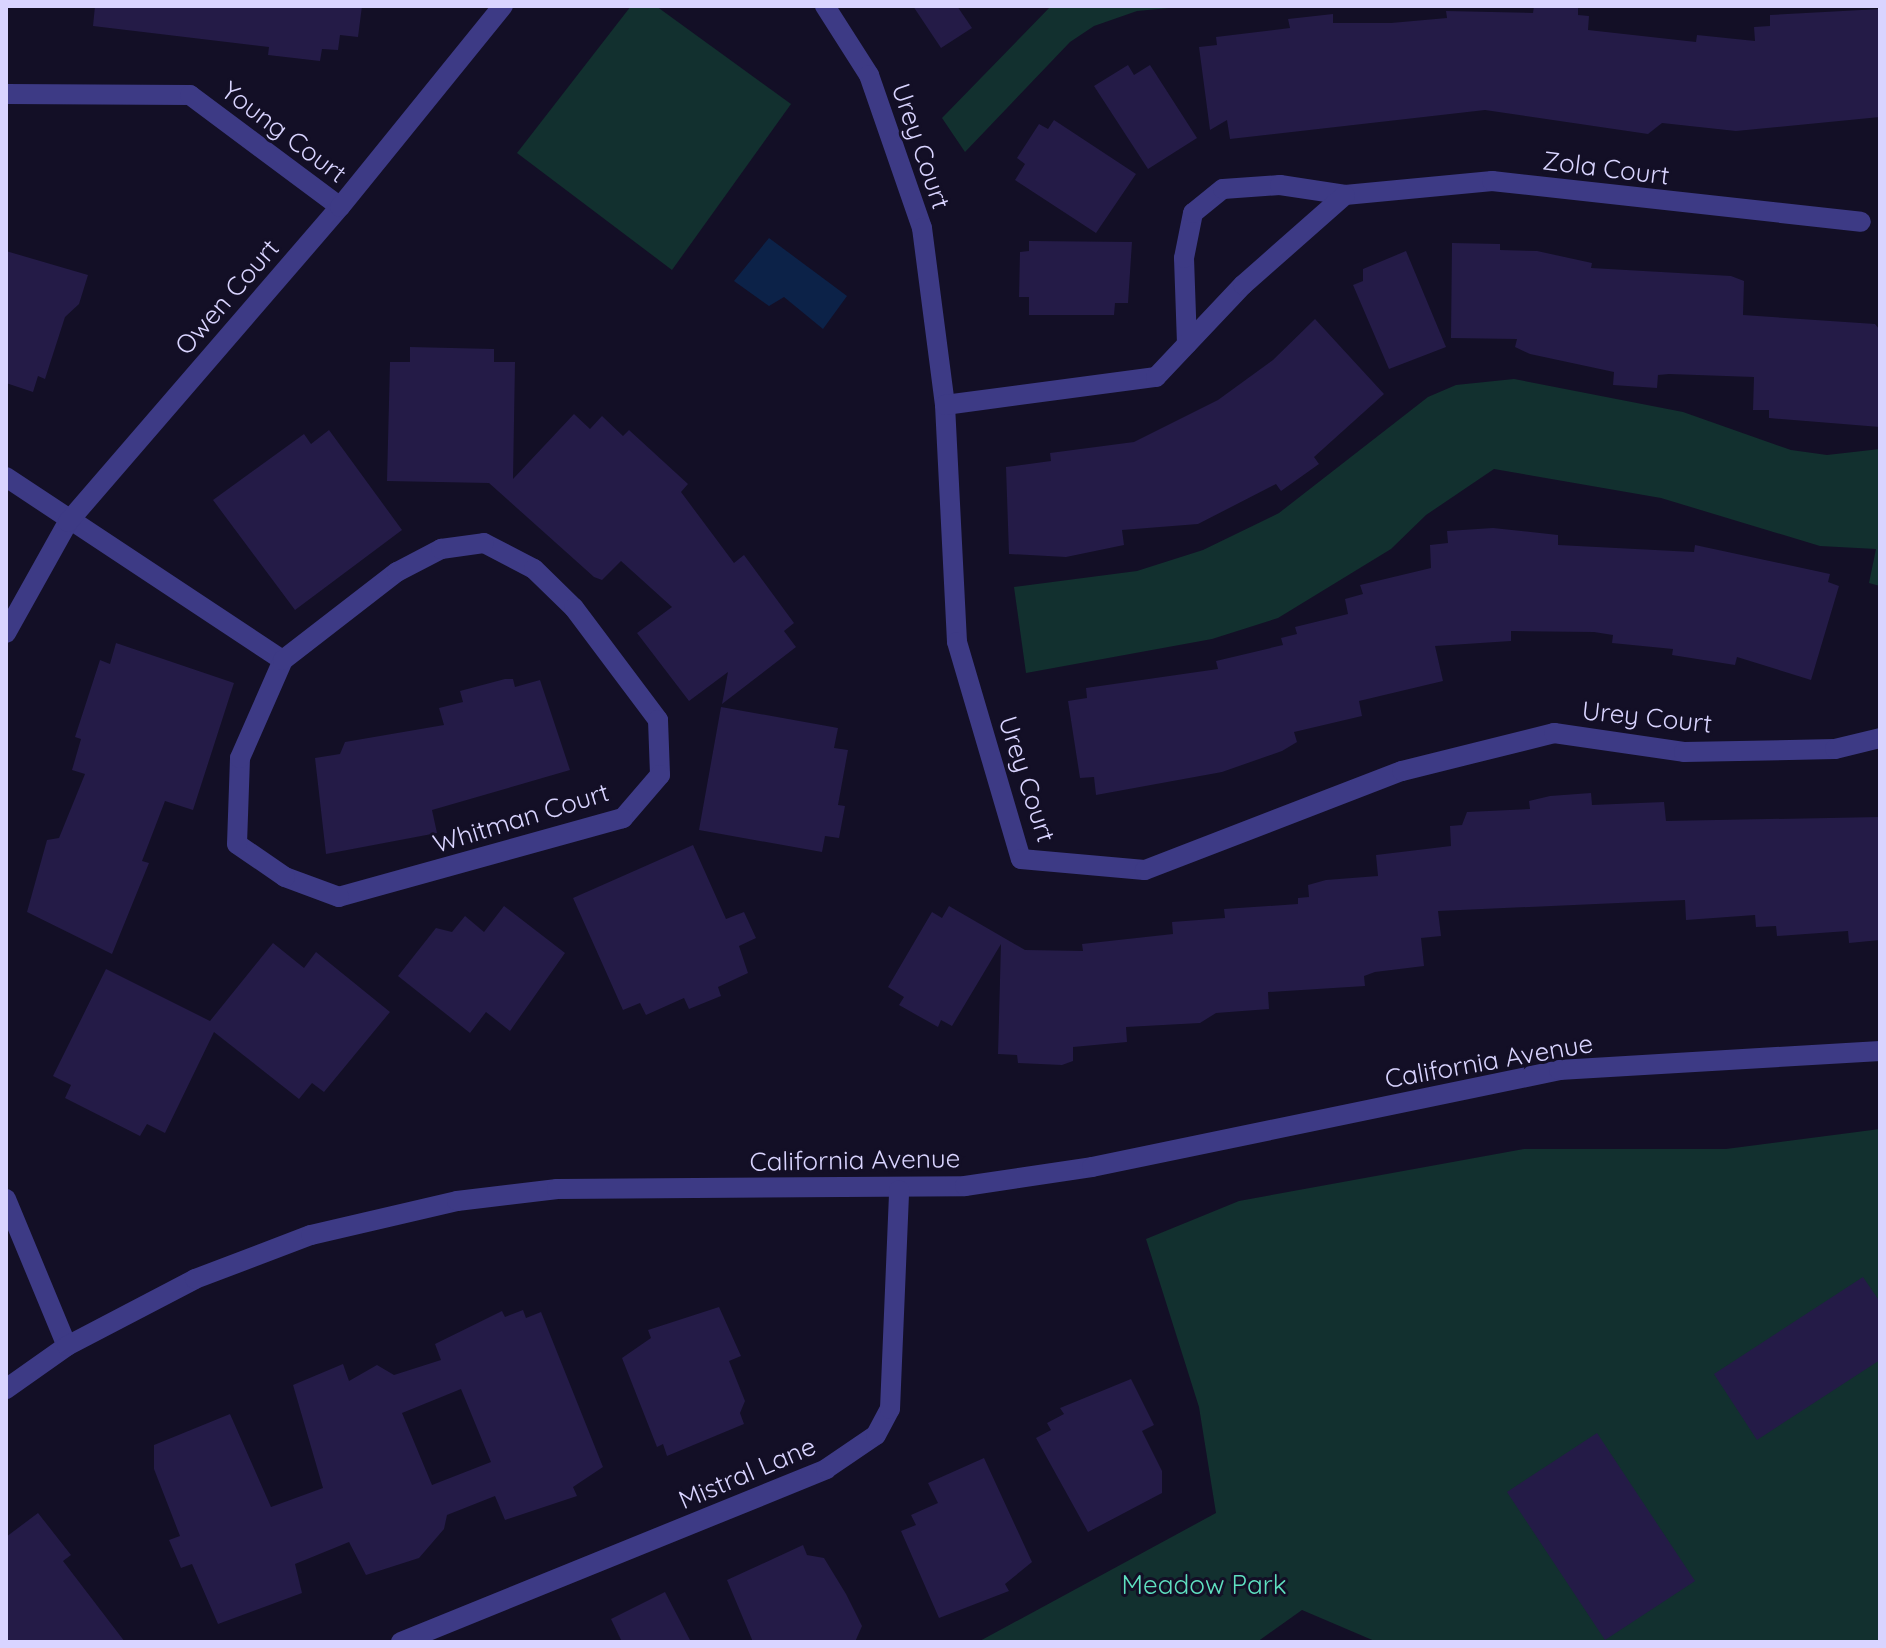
<!DOCTYPE html>
<html>
<head>
<meta charset="utf-8">
<style>
  body { margin:0 }
  #map { position:relative; width:1886px; height:1648px; overflow:hidden; background:#130f26; font-family:Quicksand,sans-serif }
  div>[style] { position:absolute }
  [style*='--x'] { left:calc(var(--x)*1px); top:calc(var(--y)*1px); width:calc(var(--w)*1px); rotate:calc(var(--a)*1deg) }
  .green>* { inset:0; background:#12302f }
  .water>* { inset:0; background:#0c2248 }
  .building>* { inset:0; background:#241b47 }
  .minor>* { height:20px; margin:-10px; padding:0 10px; transform-origin:10px; border-radius:10px; background:#3d3a85 }
  span { translate:-50% -50%; white-space:nowrap; text-align:center; line-height:1.15; -webkit-text-stroke:6px #130f26; paint-order:stroke }
  .street-label { font-size:26px; color:#d9d4ff }
  .park-label { font-size:26px; color:#5fe0c0 }
  .frame { position:absolute; inset:0; border:8px solid #d9d4ff; pointer-events:none }
</style>
</head>
<body>
<div id="map">
  <div class="green">
    <div style="clip-path:polygon(631px 6px,656px 6px,791px 104px,672px 270px,517px 153px)"></div>
    <div style="clip-path:polygon(1051px 6px,1191px 6px,1137px 11px,1094px 26px,1070px 42px,965px 152px,942px 118px)"></div>
    <div style="clip-path:polygon(1514px 379px,1683px 412px,1791px 450px,1827px 455px,1880px 449px,1880px 586px,1869px 583px,1876px 549px,1820px 546px,1661px 498px,1494px 469px,1426px 515px,1391px 549px,1278px 618px,1212px 639px,1026px 673px,1014px 587px,1137px 571px,1203px 550px,1279px 513px,1428px 397px,1456px 385px)"></div>
    <div style="clip-path:polygon(1880px 1129px,1880px 1642px,1377px 1642px,1302px 1610px,1257px 1642px,978px 1642px,1216px 1513px,1199px 1407px,1146px 1239px,1239px 1201px,1524px 1149px,1726px 1149px)"></div>
  </div>
  <div class="water">
    <div style="clip-path:polygon(769px 238px,847px 296px,823px 329px,784px 297px,769px 306px,734px 281px)"></div>
  </div>
  <div class="building">
    <div style="clip-path:polygon(95px 6px,362px 6px,358px 37px,340px 35px,338px 50px,322px 49px,320px 61px,268px 55px,269px 47px,93px 26px)"></div>
    <div style="clip-path:polygon(913px 6px,957px 6px,972px 28px,941px 48px)"></div>
    <div style="clip-path:polygon(1534px 6px,1578px 6px,1578px 15px,1589px 16px,1588px 30px,1696px 42px,1697px 35px,1755px 41px,1754px 27px,1770px 26px,1770px 15px,1880px 9px,1880px 117px,1736px 131px,1662px 123px,1648px 134px,1485px 110px,1230px 139px,1227px 120px,1210px 130px,1199px 47px,1217px 45px,1216px 37px,1290px 28px,1288px 19px,1333px 14px,1333px 23px,1391px 23px,1447px 18px,1446px 11px,1533px 13px)"></div>
    <div style="clip-path:polygon(1128px 65px,1134px 75px,1150px 65px,1197px 138px,1148px 169px,1094px 86px)"></div>
    <div style="clip-path:polygon(1054px 120px,1136px 174px,1096px 233px,1015px 180px,1025px 164px,1017px 158px,1039px 124px,1048px 129px)"></div>
    <div style="clip-path:polygon(1029px 241px,1132px 242px,1128px 303px,1115px 303px,1114px 315px,1029px 315px,1029px 297px,1019px 297px,1020px 252px,1029px 251px)"></div>
    <div style="clip-path:polygon(1452px 243px,1500px 244px,1500px 250px,1537px 251px,1592px 263px,1591px 268px,1731px 276px,1744px 281px,1743px 315px,1875px 324px,1880px 330px,1880px 427px,1769px 418px,1769px 410px,1753px 410px,1754px 377px,1669px 374px,1658px 375px,1657px 388px,1613px 385px,1614px 372px,1530px 354px,1515px 347px,1517px 339px,1451px 338px)"></div>
    <div style="clip-path:polygon(6px 251px,88px 275px,79px 304px,65px 317px,45px 379px,38px 376px,33px 392px,6px 383px)"></div>
    <div style="clip-path:polygon(1406px 251px,1446px 347px,1389px 369px,1353px 285px,1363px 281px,1363px 269px)"></div>
    <div style="clip-path:polygon(1315px 319px,1384px 394px,1314px 457px,1319px 464px,1281px 491px,1276px 484px,1198px 524px,1122px 530px,1124px 545px,1066px 557px,1009px 554px,1006px 467px,1051px 461px,1050px 453px,1134px 442px,1218px 400px,1273px 360px)"></div>
    <div style="clip-path:polygon(410px 347px,494px 349px,494px 362px,515px 362px,513px 479px,574px 414px,590px 429px,602px 416px,623px 436px,629px 430px,688px 484px,681px 492px,734px 563px,744px 555px,794px 623px,784px 631px,796px 647px,722px 704px,728px 672px,689px 701px,637px 633px,672px 607px,621px 561px,602px 580px,594px 577px,489px 483px,387px 481px,390px 362px,410px 362px)"></div>
    <div style="clip-path:polygon(329px 430px,402px 530px,295px 610px,213px 500px,304px 434px,311px 444px)"></div>
    <div style="clip-path:polygon(1493px 528px,1558px 535px,1558px 545px,1694px 552px,1695px 545px,1830px 574px,1828px 582px,1839px 586px,1811px 680px,1737px 657px,1735px 665px,1672px 655px,1673px 649px,1612px 643px,1613px 635px,1594px 632px,1511px 631px,1511px 641px,1435px 646px,1443px 681px,1359px 701px,1362px 716px,1294px 732px,1297px 742px,1282px 751px,1222px 772px,1096px 795px,1094px 777px,1080px 778px,1068px 701px,1087px 698px,1086px 688px,1218px 669px,1216px 661px,1283px 645px,1281px 638px,1297px 634px,1295px 627px,1348px 614px,1345px 599px,1363px 594px,1360px 585px,1431px 568px,1430px 545px,1448px 543px,1447px 531px)"></div>
    <div style="clip-path:polygon(116px 643px,234px 683px,193px 810px,165px 801px,142px 861px,149px 863px,112px 954px,27px 912px,47px 840px,59px 838px,85px 774px,72px 770px,81px 739px,75px 737px,100px 660px,110px 664px)"></div>
    <div style="clip-path:polygon(505px 679px,513px 679px,515px 687px,540px 680px,570px 770px,432px 810px,437px 833px,326px 854px,315px 758px,340px 754px,345px 742px,444px 725px,439px 708px,463px 702px,460px 691px)"></div>
    <div style="clip-path:polygon(721px 707px,838px 728px,834px 748px,848px 750px,838px 805px,845px 806px,839px 838px,825px 836px,822px 852px,699px 830px)"></div>
    <div style="clip-path:polygon(1591px 793px,1592px 805px,1664px 802px,1666px 821px,1880px 817px,1880px 940px,1849px 943px,1848px 931px,1777px 936px,1776px 926px,1756px 927px,1755px 915px,1686px 920px,1685px 900px,1438px 911px,1441px 936px,1421px 938px,1424px 966px,1375px 972px,1364px 976px,1365px 986px,1268px 992px,1269px 1009px,1216px 1013px,1200px 1023px,1126px 1027px,1127px 1042px,1073px 1047px,1073px 1061px,1062px 1065px,1018px 1063px,1017px 1055px,998px 1054px,1001px 944px,952px 1026px,941px 1020px,938px 1027px,899px 1005px,904px 997px,888px 987px,932px 912px,942px 918px,949px 906px,1025px 950px,1083px 951px,1082px 944px,1173px 934px,1172px 922px,1225px 918px,1224px 909px,1298px 904px,1298px 898px,1309px 897px,1308px 885px,1326px 880px,1378px 876px,1376px 855px,1451px 846px,1450px 826px,1462px 825px,1467px 812px,1530px 809px,1529px 801px,1550px 796px)"></div>
    <div style="clip-path:polygon(693px 845px,726px 919px,744px 912px,756px 938px,739px 946px,748px 973px,718px 987px,721px 996px,689px 1009px,684px 998px,646px 1015px,640px 1003px,623px 1010px,573px 898px)"></div>
    <div style="clip-path:polygon(504px 906px,565px 953px,510px 1031px,486px 1012px,470px 1033px,398px 976px,436px 928px,452px 932px,465px 916px,484px 932px)"></div>
    <div style="clip-path:polygon(273px 943px,304px 968px,316px 952px,390px 1012px,324px 1092px,312px 1083px,299px 1099px,214px 1032px,165px 1133px,147px 1124px,140px 1136px,65px 1098px,71px 1085px,53px 1076px,106px 969px,210px 1021px)"></div>
    <div style="clip-path:polygon(1863px 1277px,1880px 1302px,1880px 1360px,1757px 1440px,1714px 1374px)"></div>
    <div style="clip-path:polygon(719px 1307px,741px 1356px,729px 1361px,745px 1401px,740px 1413px,744px 1424px,667px 1456px,663px 1444px,657px 1447px,622px 1358px,651px 1338px,648px 1330px)"></div>
    <div style="clip-path:polygon(evenodd,523px 1310px,526px 1318px,541px 1312px,603px 1467px,573px 1487px,577px 1496px,505px 1520px,495px 1496px,447px 1515px,444px 1529px,419px 1558px,366px 1575px,349px 1542px,295px 1564px,302px 1593px,218px 1624px,192px 1564px,181px 1568px,169px 1540px,180px 1536px,154px 1469px,154px 1445px,230px 1414px,271px 1507px,323px 1488px,293px 1385px,343px 1364px,349px 1381px,377px 1365px,394px 1375px,441px 1360px,435px 1344px,502px 1311px,505px 1317px,523px 1310px,461px 1389px,491px 1462px,432px 1485px,402px 1413px,461px 1389px)"></div>
    <div style="clip-path:polygon(1131px 1379px,1154px 1425px,1142px 1431px,1162px 1471px,1162px 1493px,1088px 1532px,1036px 1438px,1051px 1430px,1047px 1423px,1064px 1414px,1060px 1408px)"></div>
    <div style="clip-path:polygon(1597px 1433px,1695px 1581px,1605px 1640px,1507px 1492px)"></div>
    <div style="clip-path:polygon(984px 1458px,1032px 1562px,1005px 1584px,1009px 1591px,939px 1618px,901px 1531px,916px 1525px,911px 1515px,938px 1503px,928px 1483px)"></div>
    <div style="clip-path:polygon(38px 1513px,71px 1555px,63px 1561px,125px 1642px,6px 1642px,6px 1537px)"></div>
    <div style="clip-path:polygon(803px 1545px,807px 1555px,824px 1558px,846px 1594px,862px 1626px,855px 1642px,753px 1642px,727px 1580px)"></div>
    <div style="clip-path:polygon(665px 1592px,691px 1642px,622px 1642px,611px 1619px)"></div>
  </div>
  <div class="minor">
    <div style="--x:825;--y:6;--w:82;--a:57.5"></div>
    <div style="--x:869;--y:75;--w:162;--a:70.9"></div>
    <div style="--x:922;--y:228;--w:178;--a:82.6"></div>
    <div style="--x:945;--y:405;--w:237;--a:87.1"></div>
    <div style="--x:957;--y:642;--w:226;--a:73.6"></div>
    <div style="--x:1021;--y:859;--w:124;--a:5.1"></div>
    <div style="--x:1145;--y:870;--w:275;--a:-21.1"></div>
    <div style="--x:1402;--y:771;--w:157;--a:-14"></div>
    <div style="--x:1554;--y:733;--w:131;--a:8.3"></div>
    <div style="--x:1684;--y:752;--w:151;--a:-1.1"></div>
    <div style="--x:1835;--y:749;--w:46;--a:-13.7"></div>
    <div style="--x:6;--y:94;--w:184;--a:0.3"></div>
    <div style="--x:190;--y:95;--w:187;--a:36.7"></div>
    <div style="--x:1187;--y:344;--w:86;--a:-92"></div>
    <div style="--x:1184;--y:258;--w:46;--a:-78.7"></div>
    <div style="--x:1193;--y:213;--w:38;--a:-39"></div>
    <div style="--x:1223;--y:189;--w:57;--a:-4"></div>
    <div style="--x:1280;--y:185;--w:66;--a:8.7"></div>
    <div style="--x:1345;--y:195;--w:148;--a:-5.4"></div>
    <div style="--x:1492;--y:181;--w:371;--a:6.3"></div>
    <div style="--x:945;--y:405;--w:213;--a:-7.6"></div>
    <div style="--x:1156;--y:377;--w:127;--a:-46.6"></div>
    <div style="--x:1243;--y:285;--w:136;--a:-41.4"></div>
    <div style="--x:6;--y:477;--w:332;--a:33.5"></div>
    <div style="--x:484;--y:543;--w:56;--a:27.5"></div>
    <div style="--x:534;--y:569;--w:56;--a:44.3"></div>
    <div style="--x:574;--y:608;--w:140;--a:53.1"></div>
    <div style="--x:658;--y:720;--w:55;--a:87.9"></div>
    <div style="--x:660;--y:775;--w:57;--a:130.7"></div>
    <div style="--x:623;--y:818;--w:295;--a:164.5"></div>
    <div style="--x:339;--y:897;--w:58;--a:-159.7"></div>
    <div style="--x:285;--y:877;--w:58;--a:-145.5"></div>
    <div style="--x:237;--y:844;--w:86;--a:-88"></div>
    <div style="--x:240;--y:758;--w:107;--a:-66.3"></div>
    <div style="--x:283;--y:660;--w:144;--a:-37.7"></div>
    <div style="--x:397;--y:572;--w:50;--a:-27.6"></div>
    <div style="--x:441;--y:549;--w:43;--a:-7.9"></div>
    <div style="--x:6;--y:633;--w:127;--a:-60.8"></div>
    <div style="--x:68;--y:522;--w:416;--a:-49.2"></div>
    <div style="--x:340;--y:207;--w:259;--a:-51"></div>
    <div style="--x:6;--y:1199;--w:159;--a:67.5"></div>
    <div style="--x:6;--y:1389;--w:75;--a:-35.2"></div>
    <div style="--x:67;--y:1346;--w:144;--a:-27.6"></div>
    <div style="--x:195;--y:1279;--w:124;--a:-20.8"></div>
    <div style="--x:311;--y:1235;--w:150;--a:-13.1"></div>
    <div style="--x:457;--y:1201;--w:101;--a:-6.8"></div>
    <div style="--x:557;--y:1189;--w:408;--a:-0.4"></div>
    <div style="--x:965;--y:1186;--w:128;--a:-8.5"></div>
    <div style="--x:1092;--y:1167;--w:477;--a:-11.7"></div>
    <div style="--x:1559;--y:1070;--w:322;--a:-3.4"></div>
    <div style="--x:401;--y:1642;--w:459;--a:-22.1"></div>
    <div style="--x:826;--y:1469;--w:60;--a:-34.2"></div>
    <div style="--x:876;--y:1435;--w:30;--a:-62"></div>
    <div style="--x:890;--y:1409;--w:219;--a:-87.6"></div>
  </div>
  <div class="street-label">
    <span style="left:284px;top:132px;rotate:37deg">Young Court</span>
    <span style="left:921px;top:146px;rotate:71deg">Urey Court</span>
    <span style="left:1606px;top:168px;rotate:7deg">Zola Court</span>
    <span style="left:227px;top:297px;rotate:-49deg">Owen Court</span>
    <span style="left:1647px;top:717px;rotate:6deg">Urey Court</span>
    <span style="left:1027px;top:779px;rotate:72deg">Urey Court</span>
    <span style="left:521px;top:818px;rotate:-17deg">Whitman Court</span>
    <span style="left:1489px;top:1061px;rotate:-10deg">California Avenue</span>
    <span style="left:855px;top:1160px;rotate:-1deg">California Avenue</span>
    <span style="left:747px;top:1473px;rotate:-23deg">Mistral Lane</span>
  </div>
  <div class="park-label">
    <span style="left:1204px;top:1585px">Meadow Park</span>
  </div>
  <div class="frame"></div>
</div>
</body>
</html>
